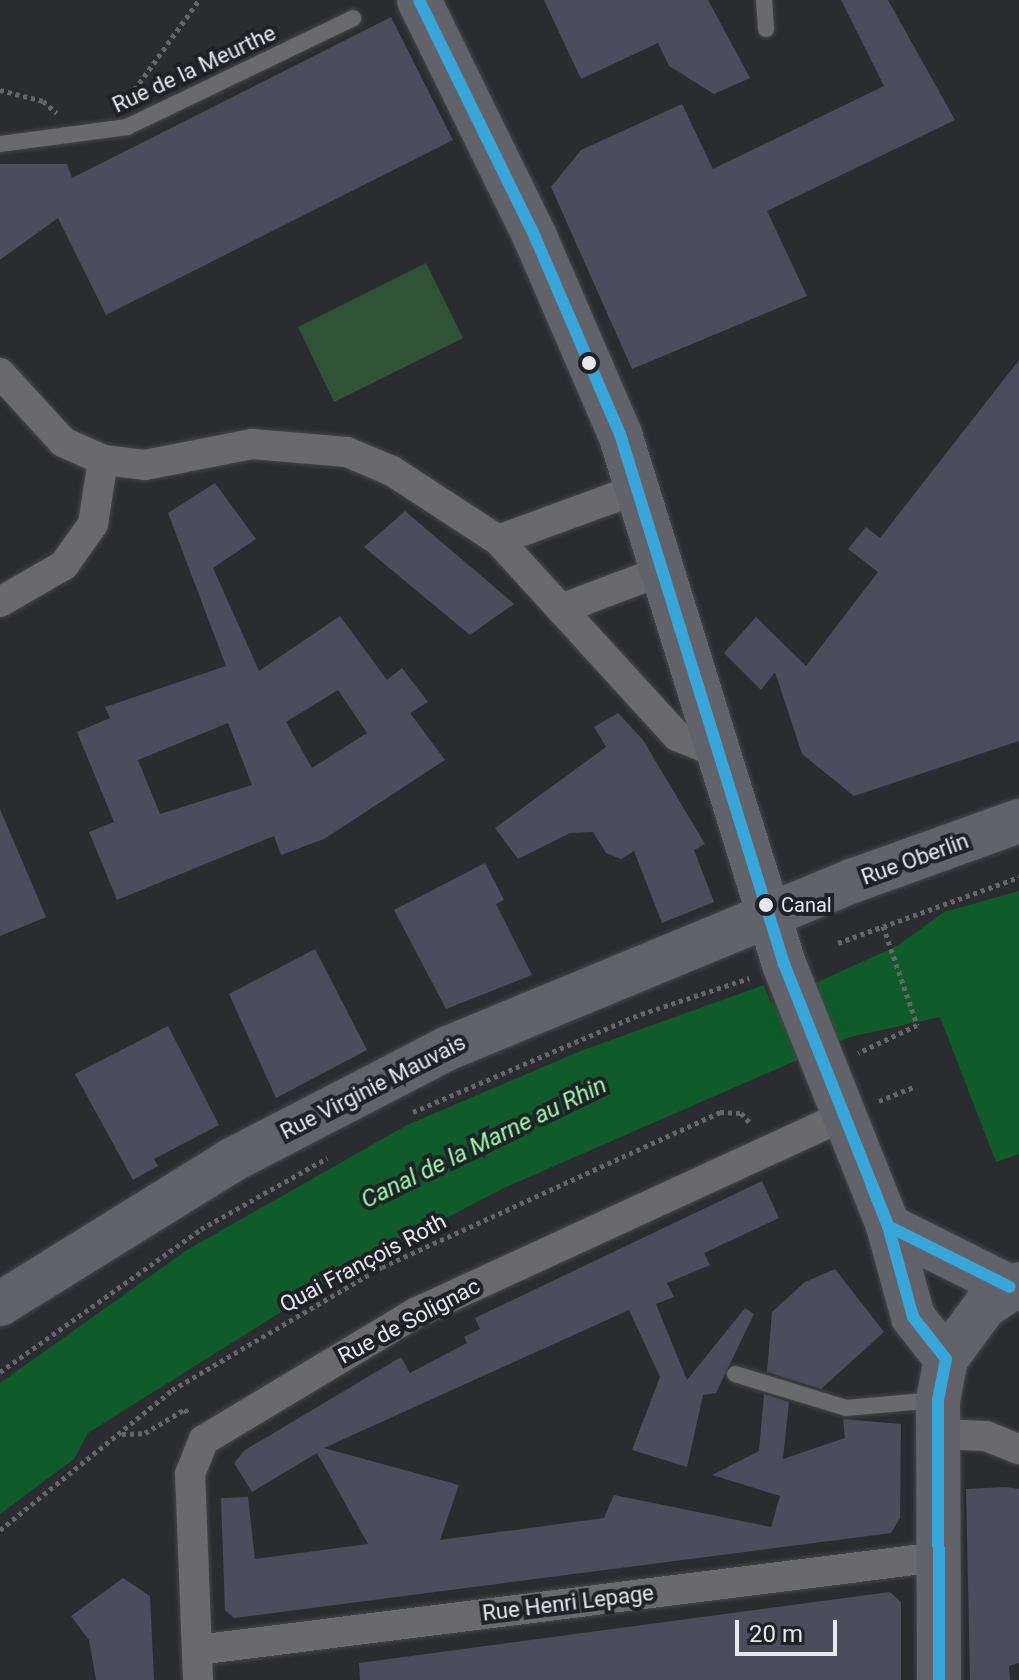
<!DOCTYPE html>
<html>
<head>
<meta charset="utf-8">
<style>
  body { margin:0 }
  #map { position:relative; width:1019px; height:1680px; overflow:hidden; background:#2b2c2f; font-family:Roboto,sans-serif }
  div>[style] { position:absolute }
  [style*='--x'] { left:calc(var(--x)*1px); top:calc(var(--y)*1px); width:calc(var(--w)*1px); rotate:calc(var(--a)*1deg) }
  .green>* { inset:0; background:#305337 }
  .water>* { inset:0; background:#105b2a }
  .building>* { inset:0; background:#4b4d5c }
  .path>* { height:5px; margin-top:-2.5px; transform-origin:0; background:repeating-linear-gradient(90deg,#656668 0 4px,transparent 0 8px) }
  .roads { filter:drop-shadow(0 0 2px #46474a) drop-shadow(0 0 2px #46474a) }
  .lane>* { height:16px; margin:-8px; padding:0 8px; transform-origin:8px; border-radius:8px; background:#6a6a6c }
  .street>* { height:30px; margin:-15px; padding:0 15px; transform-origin:15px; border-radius:15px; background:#6a6a6c }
  .secondary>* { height:44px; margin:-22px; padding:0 22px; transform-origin:22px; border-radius:22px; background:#62636a }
  .bus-1>* { height:12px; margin:-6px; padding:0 6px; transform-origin:6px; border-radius:6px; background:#39a5d8 }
  .dots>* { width:22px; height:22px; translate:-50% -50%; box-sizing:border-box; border:4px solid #202126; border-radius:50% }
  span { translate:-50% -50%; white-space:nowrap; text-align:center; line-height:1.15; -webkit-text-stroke:8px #202126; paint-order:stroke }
  .bus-label { font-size:20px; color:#e7e8ec }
  .left { translate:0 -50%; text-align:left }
  .street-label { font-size:22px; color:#e7e8ec }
  .water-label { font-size:24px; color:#97faa9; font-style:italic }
  .scale { position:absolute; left:735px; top:1620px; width:102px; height:36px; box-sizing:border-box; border:4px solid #e7e8ec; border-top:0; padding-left:10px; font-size:24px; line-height:28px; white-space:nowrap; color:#e7e8ec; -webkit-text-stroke:6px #202126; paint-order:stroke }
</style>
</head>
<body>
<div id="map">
  <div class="green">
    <div style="clip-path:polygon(426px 263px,463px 338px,334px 402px,298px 327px)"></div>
  </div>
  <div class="water">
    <div style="clip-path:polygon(1019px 891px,1019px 1154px,996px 1162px,940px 1017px,850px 1037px,504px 1188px,358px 1264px,88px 1433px,74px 1459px,0 1514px,0 1383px,187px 1250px,407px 1125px,583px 1050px,764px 985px,771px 1003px,897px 946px,944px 912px)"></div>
  </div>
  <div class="building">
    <div style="clip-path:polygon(544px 0,708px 0,750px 78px,714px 94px,669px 66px,658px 43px,581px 79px)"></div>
    <div style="clip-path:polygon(841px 0,888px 0,955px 120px,767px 211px,807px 296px,632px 369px,551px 187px,581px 150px,682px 104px,713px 169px,884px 86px)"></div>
    <div style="clip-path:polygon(391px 17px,453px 140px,106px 315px,58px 218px,0 260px,0 164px,67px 164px,72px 178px)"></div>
    <div style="clip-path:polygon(1019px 360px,1019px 741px,854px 796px,802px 754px,775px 672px,761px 690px,724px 653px,756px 617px,806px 666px,878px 572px,848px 549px,866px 527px,880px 538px)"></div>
    <div style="clip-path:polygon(evenodd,215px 483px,256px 539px,213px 568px,259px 671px,340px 616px,387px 680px,402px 668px,428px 702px,410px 713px,445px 760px,324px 839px,281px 855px,274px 836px,117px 900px,89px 832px,114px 822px,77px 732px,110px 718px,105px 707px,226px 666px,168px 513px,215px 483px,338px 690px,367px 733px,312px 768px,286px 722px,338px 690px,215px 483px,228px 723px,252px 785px,160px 814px,138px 760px,228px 723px)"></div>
    <div style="clip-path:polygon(405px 511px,478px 573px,514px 604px,470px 635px,364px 547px)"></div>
    <div style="clip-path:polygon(618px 713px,643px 740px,705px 844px,694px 850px,714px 902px,662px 923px,634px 851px,621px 859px,606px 853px,593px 832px,570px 833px,518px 859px,495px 828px,606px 747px,594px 727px)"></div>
    <div style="clip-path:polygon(0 809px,46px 917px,0 936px)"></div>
    <div style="clip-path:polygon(485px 863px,504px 900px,496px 904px,532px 975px,446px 1009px,394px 910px)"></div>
    <div style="clip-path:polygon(315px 949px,367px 1050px,276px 1098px,229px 994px)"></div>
    <div style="clip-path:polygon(168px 1026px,219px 1125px,154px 1159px,158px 1166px,133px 1180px,75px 1074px)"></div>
    <div style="clip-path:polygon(762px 1181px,779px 1218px,704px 1253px,710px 1265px,667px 1283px,674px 1297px,656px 1304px,687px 1380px,745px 1308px,754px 1314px,716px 1393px,703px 1395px,687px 1467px,632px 1450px,660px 1377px,629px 1310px,324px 1448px,459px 1485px,440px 1540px,604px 1518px,614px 1495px,771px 1527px,780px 1496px,712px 1475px,759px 1451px,764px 1394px,789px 1402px,783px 1459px,845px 1438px,843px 1419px,901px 1424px,900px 1518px,891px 1533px,234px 1618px,225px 1610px,221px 1498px,248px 1497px,255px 1559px,368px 1544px,317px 1453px,252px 1492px,234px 1463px,245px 1450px,401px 1357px,410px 1373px,467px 1343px,464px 1337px,480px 1329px,475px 1318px)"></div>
    <div style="clip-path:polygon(835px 1269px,884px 1332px,821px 1389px,767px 1372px,772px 1312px,805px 1282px)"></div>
    <div style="clip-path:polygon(1006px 1487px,1019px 1489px,1019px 1663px,1009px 1666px,1010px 1680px,970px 1680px,966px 1489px)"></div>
    <div style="clip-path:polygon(123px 1578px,150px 1596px,154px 1680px,96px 1680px,89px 1640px,71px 1616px)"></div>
    <div style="clip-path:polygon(890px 1592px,901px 1602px,901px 1680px,360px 1680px,359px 1663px)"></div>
  </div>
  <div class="path">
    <div style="--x:0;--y:90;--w:44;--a:14.3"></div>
    <div style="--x:43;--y:101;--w:18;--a:41"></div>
    <div style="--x:130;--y:96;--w:118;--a:-54.3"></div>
    <div style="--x:838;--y:943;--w:48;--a:-20.7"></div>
    <div style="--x:883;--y:926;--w:105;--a:71"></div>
    <div style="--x:917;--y:1025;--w:65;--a:154.6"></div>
    <div style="--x:838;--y:943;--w:193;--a:-20"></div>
    <div style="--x:879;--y:1101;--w:37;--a:-22"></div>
    <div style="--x:413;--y:1112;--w:248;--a:-23.3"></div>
    <div style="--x:641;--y:1014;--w:114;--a:-18.4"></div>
    <div style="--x:0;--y:1372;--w:247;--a:-35.4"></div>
    <div style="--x:201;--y:1229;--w:145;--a:-29.4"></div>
    <div style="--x:122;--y:1434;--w:23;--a:-2"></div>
    <div style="--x:145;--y:1433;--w:47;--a:-31"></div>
    <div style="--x:185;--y:1409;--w:7;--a:56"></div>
    <div style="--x:0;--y:1530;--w:222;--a:-39.1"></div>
    <div style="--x:172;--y:1390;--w:243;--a:-30.4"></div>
    <div style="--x:382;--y:1267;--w:372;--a:-24.6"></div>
    <div style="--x:720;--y:1112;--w:21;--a:3"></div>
    <div style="--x:741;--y:1113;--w:16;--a:47"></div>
  </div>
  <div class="roads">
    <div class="lane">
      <div style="--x:764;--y:0;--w:29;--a:86"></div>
      <div style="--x:0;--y:144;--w:128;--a:-7.6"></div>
      <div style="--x:127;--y:127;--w:251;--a:-25.7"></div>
      <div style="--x:735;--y:1374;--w:116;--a:17"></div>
      <div style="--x:846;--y:1408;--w:90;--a:-5.1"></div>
    </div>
    <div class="street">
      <div style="--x:0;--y:373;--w:93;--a:47.6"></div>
      <div style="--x:63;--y:442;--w:44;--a:24.2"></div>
      <div style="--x:103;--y:460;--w:42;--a:6.8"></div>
      <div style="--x:145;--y:465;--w:109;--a:-11.1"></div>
      <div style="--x:252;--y:444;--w:95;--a:4.8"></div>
      <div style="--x:347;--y:452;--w:49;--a:22.9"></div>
      <div style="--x:392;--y:471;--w:126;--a:33.1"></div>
      <div style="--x:498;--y:540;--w:265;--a:47.6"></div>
      <div style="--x:677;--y:736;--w:51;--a:22"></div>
      <div style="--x:498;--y:540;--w:151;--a:-20.1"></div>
      <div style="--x:0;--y:602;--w:74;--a:-30"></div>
      <div style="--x:64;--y:565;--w:50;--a:-54.7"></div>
      <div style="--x:93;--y:524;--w:65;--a:-81.1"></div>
      <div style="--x:561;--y:609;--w:113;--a:-20.7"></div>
      <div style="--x:937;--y:1434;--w:49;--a:2.3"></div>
      <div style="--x:986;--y:1436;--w:35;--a:22"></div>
      <div style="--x:197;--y:1650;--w:747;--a:-7.15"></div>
      <div style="--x:198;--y:1680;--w:206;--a:-92.2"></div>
      <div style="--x:190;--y:1474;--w:37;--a:-68"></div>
      <div style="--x:204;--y:1440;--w:246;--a:-31"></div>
      <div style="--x:415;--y:1313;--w:473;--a:-24.7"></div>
    </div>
    <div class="secondary">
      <div style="--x:419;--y:0;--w:264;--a:63.9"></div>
      <div style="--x:535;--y:237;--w:215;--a:66.7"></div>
      <div style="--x:620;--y:434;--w:555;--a:72.81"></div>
      <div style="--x:784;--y:964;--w:282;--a:68.3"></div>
      <div style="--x:888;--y:1226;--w:94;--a:74.6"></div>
      <div style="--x:913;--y:1317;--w:53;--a:51.8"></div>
      <div style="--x:888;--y:1226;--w:136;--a:26.6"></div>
      <div style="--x:0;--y:1304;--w:273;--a:-31.8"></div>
      <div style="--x:232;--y:1160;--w:241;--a:-27.4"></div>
      <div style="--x:446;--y:1049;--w:443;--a:-22.5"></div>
      <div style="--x:855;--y:880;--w:174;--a:-19.8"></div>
      <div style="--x:939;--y:1680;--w:280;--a:-90.2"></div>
      <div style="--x:938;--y:1400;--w:42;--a:-79"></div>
      <div style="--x:946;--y:1359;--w:66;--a:-53.7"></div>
      <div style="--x:985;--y:1306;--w:40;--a:-32.9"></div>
    </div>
  </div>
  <div class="bus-1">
    <div style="--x:419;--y:0;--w:264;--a:63.9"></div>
    <div style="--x:535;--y:237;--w:215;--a:66.7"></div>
    <div style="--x:620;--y:434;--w:555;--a:72.81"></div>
    <div style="--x:784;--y:964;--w:282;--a:68.3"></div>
    <div style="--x:888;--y:1226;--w:94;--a:74.6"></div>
    <div style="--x:913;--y:1317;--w:53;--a:51.8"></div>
    <div style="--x:946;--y:1359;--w:42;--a:101"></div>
    <div style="--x:938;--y:1400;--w:280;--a:89.8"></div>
    <div style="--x:872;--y:1186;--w:43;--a:68.2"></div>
    <div style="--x:888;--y:1226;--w:136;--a:26.6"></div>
  </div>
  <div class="dots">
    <div style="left:589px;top:363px;background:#e7e8ec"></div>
    <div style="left:766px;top:905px;background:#e7e8ec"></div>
  </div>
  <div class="bus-label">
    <span class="left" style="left:781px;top:905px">Canal</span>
  </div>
  <div class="street-label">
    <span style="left:194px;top:69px;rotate:-25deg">Rue de la Meurthe</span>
    <span style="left:915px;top:859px;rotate:-20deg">Rue Oberlin</span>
    <span style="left:373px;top:1087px;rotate:-27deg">Rue Virginie Mauvais</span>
    <span style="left:363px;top:1263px;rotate:-28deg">Quai François Roth</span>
    <span style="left:409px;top:1321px;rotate:-28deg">Rue de Solignac</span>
    <span style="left:568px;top:1603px;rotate:-7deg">Rue Henri Lepage</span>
  </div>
  <div class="water-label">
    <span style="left:484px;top:1143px;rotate:-26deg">Canal de la Marne au Rhin</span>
  </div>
  <div class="scale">20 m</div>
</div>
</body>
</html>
